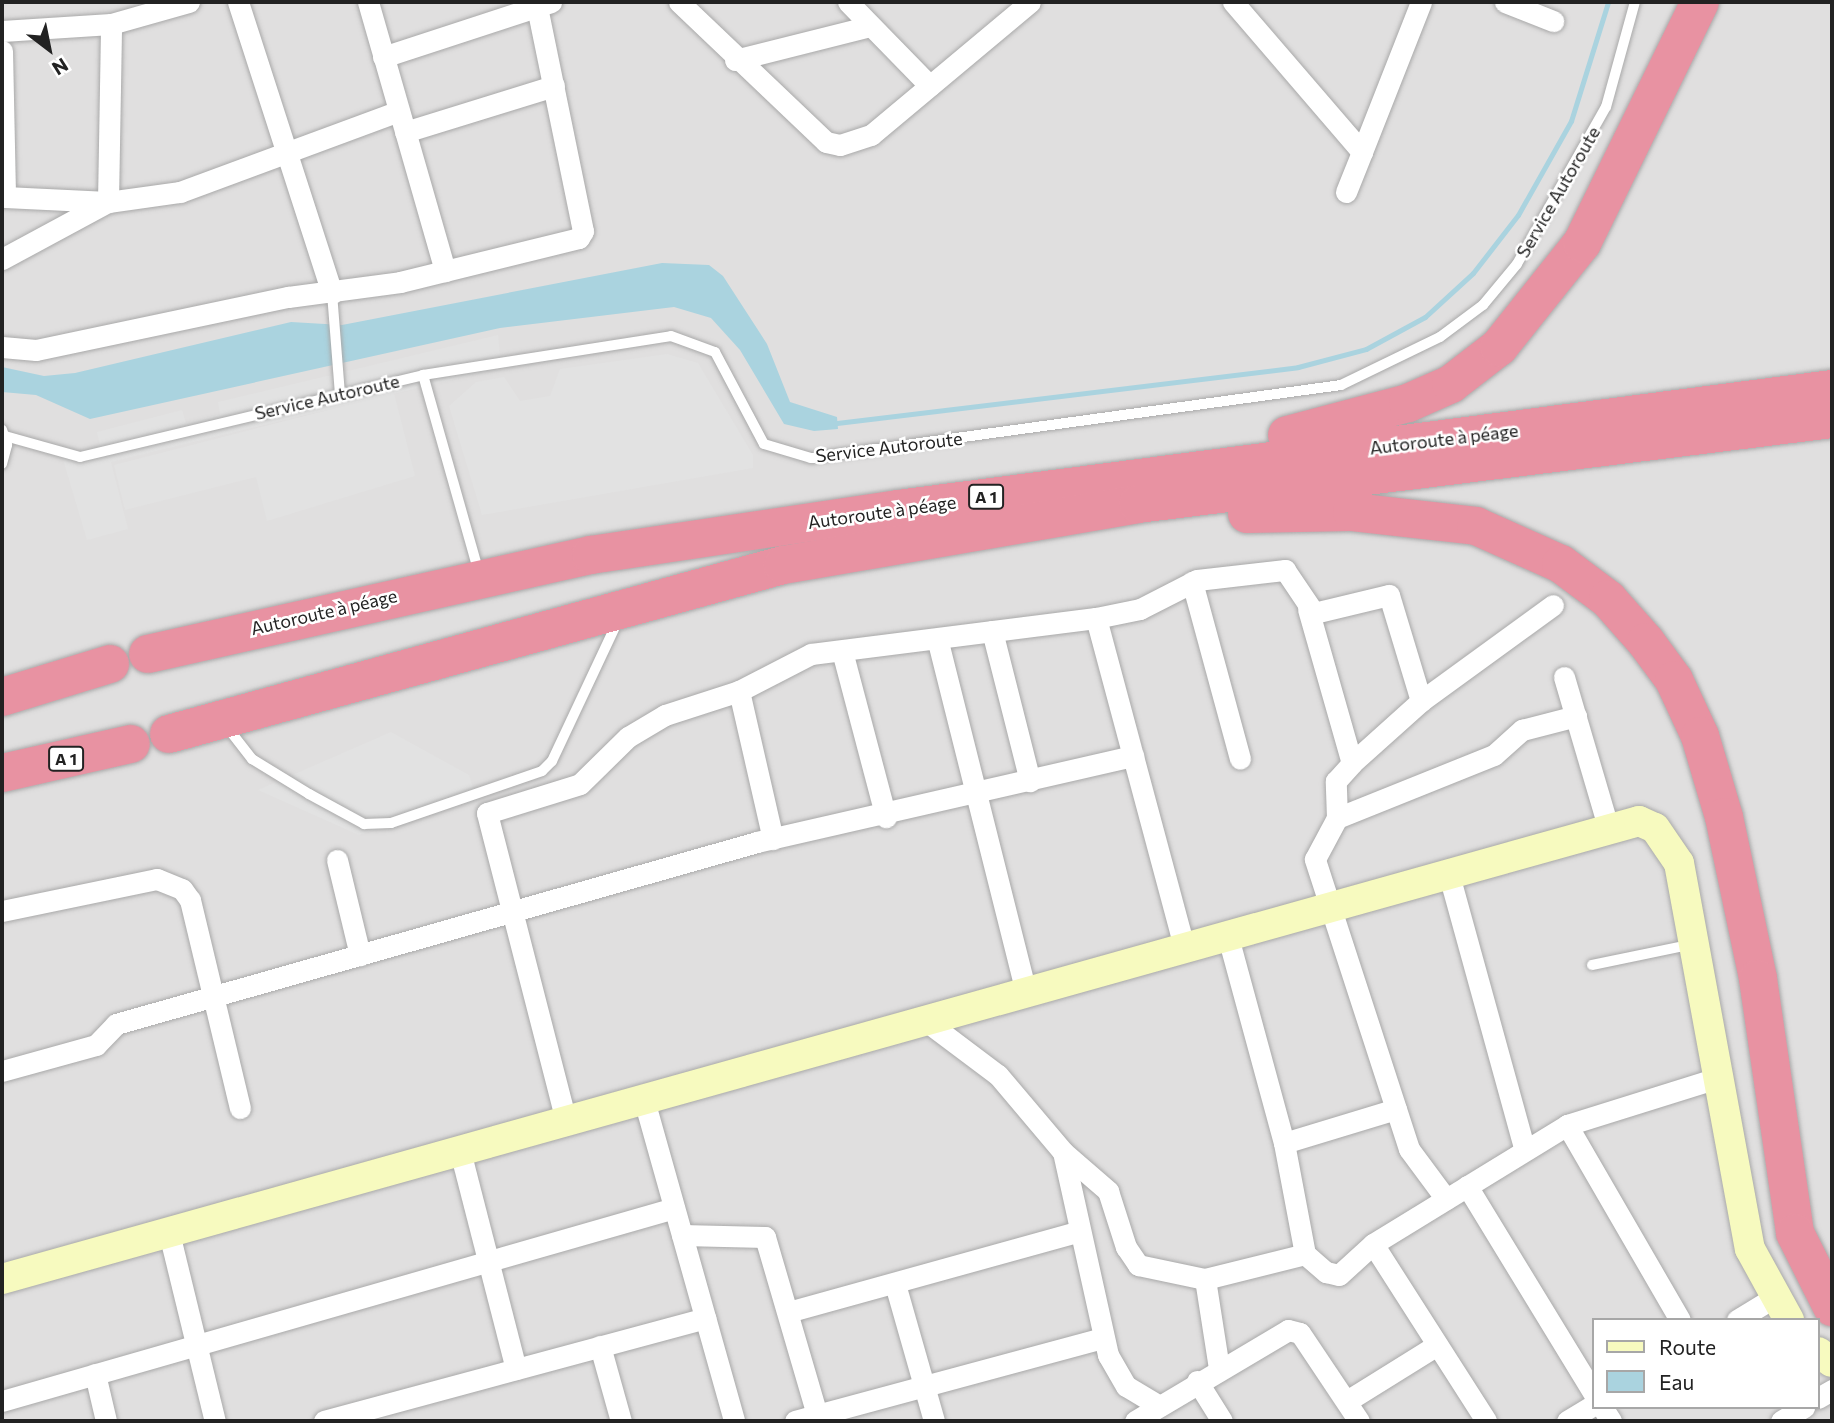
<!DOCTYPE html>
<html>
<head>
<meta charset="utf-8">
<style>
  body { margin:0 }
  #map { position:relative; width:1834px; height:1423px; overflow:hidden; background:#f2efe9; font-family:Commissioner,sans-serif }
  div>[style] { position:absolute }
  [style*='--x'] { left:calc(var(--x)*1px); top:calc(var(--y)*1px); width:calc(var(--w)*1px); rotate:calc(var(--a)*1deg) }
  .residential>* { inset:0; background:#e0dfdf }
  .parking>* { inset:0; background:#e2e2e2 }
  .water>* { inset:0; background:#aad3df }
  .stream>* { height:5px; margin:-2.5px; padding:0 2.5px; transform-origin:2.5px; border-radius:2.5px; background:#aad3df }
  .roads { filter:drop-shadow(0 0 2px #a9a9a9) drop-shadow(0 0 2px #a9a9a9) }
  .lane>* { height:10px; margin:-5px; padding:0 5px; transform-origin:5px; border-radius:5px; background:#fff }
  .street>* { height:21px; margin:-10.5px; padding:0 10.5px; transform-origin:10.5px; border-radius:10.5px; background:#fff }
  .secondary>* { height:30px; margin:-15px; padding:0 15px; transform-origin:15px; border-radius:15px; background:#f7fabf }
  .highway>* { height:38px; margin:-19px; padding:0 19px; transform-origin:19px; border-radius:19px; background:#e892a2 }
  span { translate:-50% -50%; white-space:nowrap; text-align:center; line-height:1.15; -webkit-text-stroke:5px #fff; paint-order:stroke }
  .shield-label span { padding:2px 5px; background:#fff; border:2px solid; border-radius:5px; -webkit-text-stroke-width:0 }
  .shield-label { font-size:16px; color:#222; font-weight:700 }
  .street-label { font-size:18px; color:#222 }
  .frame { position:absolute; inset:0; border:4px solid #222; pointer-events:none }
  .legend { position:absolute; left:1592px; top:1318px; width:228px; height:91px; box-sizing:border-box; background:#fff; border:2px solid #a7a7a7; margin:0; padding:9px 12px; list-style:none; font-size:21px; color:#222 }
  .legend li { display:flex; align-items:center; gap:14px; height:35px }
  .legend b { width:35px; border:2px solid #a7a7a7 }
  .north { position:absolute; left:14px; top:14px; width:70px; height:70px; -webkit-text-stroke:5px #fff; paint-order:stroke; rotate:148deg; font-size:19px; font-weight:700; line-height:28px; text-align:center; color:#222 }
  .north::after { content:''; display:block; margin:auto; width:24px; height:32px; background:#222; clip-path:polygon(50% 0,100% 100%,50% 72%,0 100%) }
</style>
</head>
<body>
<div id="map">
  <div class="residential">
    <div style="clip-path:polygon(evenodd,2px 2px,1832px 2px,1832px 1421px,2px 1421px,2px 2px,1594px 1320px,1818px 1320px,1818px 1407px,1594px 1407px,1594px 1320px)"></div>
  </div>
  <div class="parking">
    <div style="clip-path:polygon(498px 335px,501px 368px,111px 462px,128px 529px,87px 540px,62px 456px,100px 446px,97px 432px,182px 410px,186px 423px,220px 414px,218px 402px)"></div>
    <div style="clip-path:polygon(667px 354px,698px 363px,753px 455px,753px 468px,482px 515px,449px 406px,476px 382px,504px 377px,520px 401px,550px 396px,560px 369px)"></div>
    <div style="clip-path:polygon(394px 393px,415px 476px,267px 521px,256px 477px,125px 510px,114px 465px)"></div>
    <div style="clip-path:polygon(391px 732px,469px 775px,477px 799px,359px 835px,258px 790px)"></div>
  </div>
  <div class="water">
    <div style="clip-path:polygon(662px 263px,709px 265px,723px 276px,767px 344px,790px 402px,837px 417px,838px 429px,814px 431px,784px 424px,740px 350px,711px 318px,674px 307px,500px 328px,90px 419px,36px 395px,2px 392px,2px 367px,44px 376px,75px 373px,291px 322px,342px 325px)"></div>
  </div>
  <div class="stream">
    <div style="--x:837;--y:423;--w:464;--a:-6.9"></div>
    <div style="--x:1298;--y:367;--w:70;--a:-14.8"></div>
    <div style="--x:1366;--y:349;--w:67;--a:-28.5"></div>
    <div style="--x:1425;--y:317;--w:65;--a:-42.5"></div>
    <div style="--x:1473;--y:273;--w:73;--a:-52.2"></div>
    <div style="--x:1518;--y:215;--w:108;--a:-60.6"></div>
    <div style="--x:1571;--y:121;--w:125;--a:-72.7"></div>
  </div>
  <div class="roads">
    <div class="lane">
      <div style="--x:332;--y:293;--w:101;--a:85.5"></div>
      <div style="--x:423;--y:375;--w:206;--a:74.2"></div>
      <div style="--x:5;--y:436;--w:78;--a:15.6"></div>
      <div style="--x:80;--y:457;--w:353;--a:-13.4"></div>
      <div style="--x:423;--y:375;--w:251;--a:-8.9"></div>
      <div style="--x:671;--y:336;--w:47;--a:20"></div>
      <div style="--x:715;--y:352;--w:104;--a:62"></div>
      <div style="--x:764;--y:444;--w:49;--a:16.6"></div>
      <div style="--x:811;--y:458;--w:535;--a:-7.84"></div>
      <div style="--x:1341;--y:385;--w:110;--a:-25.9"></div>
      <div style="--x:1440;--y:337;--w:54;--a:-36.7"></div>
      <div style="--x:1483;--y:305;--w:53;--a:-50.3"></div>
      <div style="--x:1517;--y:264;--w:180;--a:-60.5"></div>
      <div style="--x:1606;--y:107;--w:109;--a:-74.6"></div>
      <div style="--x:2;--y:464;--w:20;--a:-75"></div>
      <div style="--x:7;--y:445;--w:16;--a:-108"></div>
      <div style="--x:227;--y:727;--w:41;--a:52"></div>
      <div style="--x:252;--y:759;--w:67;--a:31.6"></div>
      <div style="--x:309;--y:794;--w:63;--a:28.6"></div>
      <div style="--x:364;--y:824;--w:27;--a:-2"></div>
      <div style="--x:391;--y:823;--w:160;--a:-19"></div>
      <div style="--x:542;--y:771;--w:14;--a:-45"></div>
      <div style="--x:552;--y:761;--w:155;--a:-64.8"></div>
      <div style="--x:1592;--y:965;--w:103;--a:-11.7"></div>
    </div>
    <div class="street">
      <div style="--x:238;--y:2;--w:306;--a:72.1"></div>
      <div style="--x:368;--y:2;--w:280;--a:74"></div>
      <div style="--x:679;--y:2;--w:203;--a:43.6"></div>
      <div style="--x:826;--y:142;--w:14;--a:12"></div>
      <div style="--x:840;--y:145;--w:33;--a:-18"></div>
      <div style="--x:871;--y:135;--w:207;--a:-39.9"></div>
      <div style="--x:848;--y:2;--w:117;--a:45.7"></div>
      <div style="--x:1233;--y:2;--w:198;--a:49.3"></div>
      <div style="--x:1362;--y:152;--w:161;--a:-68.5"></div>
      <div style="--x:1505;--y:2;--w:52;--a:21.6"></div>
      <div style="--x:2;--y:31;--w:109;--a:-3.7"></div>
      <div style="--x:111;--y:24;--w:81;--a:-15.8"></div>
      <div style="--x:2;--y:51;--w:146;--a:88.8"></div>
      <div style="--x:5;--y:197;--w:103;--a:2.8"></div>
      <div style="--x:108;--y:202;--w:178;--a:-89"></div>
      <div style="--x:383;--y:57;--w:177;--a:-18.1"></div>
      <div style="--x:735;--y:60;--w:139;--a:-14.1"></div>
      <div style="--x:405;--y:132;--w:156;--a:-17.2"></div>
      <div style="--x:1346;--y:192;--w:43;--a:-68.2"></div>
      <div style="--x:2;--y:259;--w:120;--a:-28.3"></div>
      <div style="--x:108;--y:202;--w:73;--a:-7.9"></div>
      <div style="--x:180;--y:192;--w:233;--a:-20.3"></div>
      <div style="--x:2;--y:347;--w:34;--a:5"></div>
      <div style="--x:36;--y:350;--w:258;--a:-11.9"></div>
      <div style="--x:288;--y:297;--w:113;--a:-7.6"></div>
      <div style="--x:400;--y:282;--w:184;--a:-13.8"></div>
      <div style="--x:579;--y:238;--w:8;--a:-60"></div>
      <div style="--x:583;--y:231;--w:229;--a:-101.6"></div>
      <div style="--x:1192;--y:582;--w:183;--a:74.8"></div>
      <div style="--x:1308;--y:609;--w:160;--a:74.1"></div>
      <div style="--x:1096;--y:618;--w:343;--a:75"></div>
      <div style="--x:992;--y:631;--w:155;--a:75.8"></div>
      <div style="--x:938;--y:642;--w:362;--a:75.9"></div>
      <div style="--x:842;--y:651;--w:172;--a:75.2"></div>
      <div style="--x:1564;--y:677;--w:159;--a:73.6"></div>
      <div style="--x:739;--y:691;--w:152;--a:77.1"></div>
      <div style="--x:1337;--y:818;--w:37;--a:-92"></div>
      <div style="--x:1336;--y:781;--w:24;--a:-48"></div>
      <div style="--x:1352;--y:763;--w:93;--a:-41.9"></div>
      <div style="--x:1421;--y:701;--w:163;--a:-36"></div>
      <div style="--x:337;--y:860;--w:98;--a:76.4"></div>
      <div style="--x:1449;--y:875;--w:285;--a:74.6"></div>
      <div style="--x:2;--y:911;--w:158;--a:-11.7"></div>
      <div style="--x:157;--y:879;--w:27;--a:22"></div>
      <div style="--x:182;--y:889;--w:14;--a:54"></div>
      <div style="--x:190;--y:900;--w:214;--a:76.5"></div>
      <div style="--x:1228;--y:937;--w:213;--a:74.8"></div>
      <div style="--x:1284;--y:1143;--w:113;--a:79.3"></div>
      <div style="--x:1305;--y:1254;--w:28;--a:41"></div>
      <div style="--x:1326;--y:1272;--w:13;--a:13"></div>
      <div style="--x:1339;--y:1275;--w:46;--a:-42.4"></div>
      <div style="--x:1373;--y:1244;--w:228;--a:-31.5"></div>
      <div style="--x:1567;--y:1125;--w:160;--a:-17.4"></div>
      <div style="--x:926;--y:1021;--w:90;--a:36.9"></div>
      <div style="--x:998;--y:1075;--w:101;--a:49.8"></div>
      <div style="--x:1063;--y:1152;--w:60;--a:40.9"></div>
      <div style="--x:1108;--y:1191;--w:59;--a:72.2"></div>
      <div style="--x:1126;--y:1247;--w:22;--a:56"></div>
      <div style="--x:1138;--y:1265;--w:68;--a:11.8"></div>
      <div style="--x:1205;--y:1279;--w:103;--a:-14"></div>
      <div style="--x:2;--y:1071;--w:98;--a:-15.5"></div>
      <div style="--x:96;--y:1045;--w:29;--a:-46"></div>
      <div style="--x:116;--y:1024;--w:666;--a:-15.85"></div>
      <div style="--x:757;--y:842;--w:386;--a:-12.9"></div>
      <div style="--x:644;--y:1100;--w:333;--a:74.3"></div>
      <div style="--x:566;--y:1121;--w:318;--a:-104.4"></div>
      <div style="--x:487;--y:813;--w:97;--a:-17.3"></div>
      <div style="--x:580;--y:784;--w:67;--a:-44.4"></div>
      <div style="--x:628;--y:737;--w:43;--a:-30.7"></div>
      <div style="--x:665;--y:715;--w:78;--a:-18"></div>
      <div style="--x:739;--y:691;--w:81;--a:-27.2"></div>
      <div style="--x:811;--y:654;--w:287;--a:-7.2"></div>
      <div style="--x:1096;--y:618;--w:45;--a:-11.6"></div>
      <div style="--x:1140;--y:609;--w:64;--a:-27"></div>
      <div style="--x:1197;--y:580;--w:89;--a:-6.5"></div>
      <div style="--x:1285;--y:570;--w:52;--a:56"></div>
      <div style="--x:1314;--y:613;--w:77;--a:-13.5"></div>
      <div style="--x:1389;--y:595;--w:111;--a:73.2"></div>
      <div style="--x:1567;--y:1125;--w:225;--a:59.9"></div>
      <div style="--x:1284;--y:1143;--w:117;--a:-16.9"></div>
      <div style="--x:460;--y:1151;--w:225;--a:75.6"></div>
      <div style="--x:1063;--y:1152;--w:208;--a:77.5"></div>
      <div style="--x:1108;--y:1355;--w:36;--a:60"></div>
      <div style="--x:1126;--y:1386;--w:39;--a:31"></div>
      <div style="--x:1467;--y:1186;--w:244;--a:58.6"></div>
      <div style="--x:1446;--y:1199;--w:62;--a:-126.5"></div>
      <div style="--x:1409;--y:1149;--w:305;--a:-108"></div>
      <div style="--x:1315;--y:859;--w:47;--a:-61.8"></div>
      <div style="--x:1337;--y:818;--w:169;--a:-21.9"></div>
      <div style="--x:1494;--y:755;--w:38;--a:-42"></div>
      <div style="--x:1522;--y:730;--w:56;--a:-14.5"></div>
      <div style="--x:169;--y:1233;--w:194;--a:76.3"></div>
      <div style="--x:682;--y:1235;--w:83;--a:1.4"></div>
      <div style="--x:765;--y:1237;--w:185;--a:73.7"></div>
      <div style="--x:1373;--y:1244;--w:210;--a:57.4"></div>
      <div style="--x:1205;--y:1279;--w:90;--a:81.1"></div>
      <div style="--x:895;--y:1284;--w:142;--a:74.1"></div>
      <div style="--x:788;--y:1312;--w:300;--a:-15.5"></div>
      <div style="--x:1737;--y:1320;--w:42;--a:-31.4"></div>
      <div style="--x:600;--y:1346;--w:78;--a:74.4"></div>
      <div style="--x:95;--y:1374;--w:48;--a:76.8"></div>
      <div style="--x:1197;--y:1381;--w:47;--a:58"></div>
      <div style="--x:1818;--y:1398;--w:16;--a:-30"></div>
      <div style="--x:2;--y:1401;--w:699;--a:-16.02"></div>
      <div style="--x:1347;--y:1401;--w:106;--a:-31.9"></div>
      <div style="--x:1602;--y:1407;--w:17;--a:57"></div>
      <div style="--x:324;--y:1421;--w:395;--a:-15.1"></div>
      <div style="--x:795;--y:1421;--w:318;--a:-15.1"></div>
      <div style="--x:1135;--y:1421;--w:178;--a:-30.7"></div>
      <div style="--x:1288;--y:1330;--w:12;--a:14"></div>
      <div style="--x:1300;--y:1333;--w:106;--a:56.2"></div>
      <div style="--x:1567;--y:1421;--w:31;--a:-31"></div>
      <div style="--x:1781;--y:1421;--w:27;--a:-31"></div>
    </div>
    <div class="secondary">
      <div style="--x:2;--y:1279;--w:1700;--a:-15.63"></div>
      <div style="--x:1639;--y:821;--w:17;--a:24"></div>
      <div style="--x:1655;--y:828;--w:42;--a:55.6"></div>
      <div style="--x:1679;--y:863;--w:392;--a:79.6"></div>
      <div style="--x:1750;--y:1249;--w:81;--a:61.2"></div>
      <div style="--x:1818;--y:1352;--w:17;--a:36"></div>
    </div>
    <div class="highway">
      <div style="--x:1287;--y:435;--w:125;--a:-14.8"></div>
      <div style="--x:1408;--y:403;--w:47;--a:-23.8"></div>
      <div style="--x:1451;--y:384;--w:61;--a:-37.6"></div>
      <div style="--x:1499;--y:347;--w:133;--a:-51.4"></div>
      <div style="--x:1582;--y:243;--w:268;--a:-63.9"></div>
      <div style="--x:1247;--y:514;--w:105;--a:-1.1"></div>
      <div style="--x:1352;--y:512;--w:125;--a:6.4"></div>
      <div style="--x:1476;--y:526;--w:93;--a:24.1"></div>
      <div style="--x:1561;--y:564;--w:59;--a:36.7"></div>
      <div style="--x:1608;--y:599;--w:57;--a:48.5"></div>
      <div style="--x:1646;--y:642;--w:47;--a:53.6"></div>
      <div style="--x:1674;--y:680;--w:62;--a:65.1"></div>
      <div style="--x:1700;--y:736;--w:84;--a:73.5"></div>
      <div style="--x:1724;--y:817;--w:166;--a:78.1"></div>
      <div style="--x:1758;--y:979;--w:257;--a:81.7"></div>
      <div style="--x:1795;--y:1233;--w:83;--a:63.4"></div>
      <div style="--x:148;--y:654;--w:454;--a:-12.6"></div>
      <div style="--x:591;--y:555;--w:310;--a:-8.5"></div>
      <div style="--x:898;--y:509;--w:942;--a:-7.32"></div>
      <div style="--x:2;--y:697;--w:113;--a:-17"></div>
      <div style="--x:169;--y:734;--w:637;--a:-15.39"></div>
      <div style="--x:783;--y:565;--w:360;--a:-9.7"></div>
      <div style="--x:1138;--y:504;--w:699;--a:-6.98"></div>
      <div style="--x:2;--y:773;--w:132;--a:-12.7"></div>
    </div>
  </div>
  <div class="shield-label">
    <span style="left:986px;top:497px">A 1</span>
    <span style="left:66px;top:759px">A 1</span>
  </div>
  <div class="street-label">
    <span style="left:1558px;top:192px;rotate:-60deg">Service Autoroute</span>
    <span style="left:327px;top:397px;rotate:-13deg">Service Autoroute</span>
    <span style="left:1444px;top:439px;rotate:-7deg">Autoroute à péage</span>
    <span style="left:889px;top:447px;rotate:-7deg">Service Autoroute</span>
    <span style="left:882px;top:512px;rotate:-8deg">Autoroute à péage</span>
    <span style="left:324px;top:612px;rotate:-13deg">Autoroute à péage</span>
  </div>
  <div class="frame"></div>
  <ul class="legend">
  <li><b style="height:9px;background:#f7fabf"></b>Route</li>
  <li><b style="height:19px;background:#aad3df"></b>Eau</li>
  </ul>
  <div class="north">N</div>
</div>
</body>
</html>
